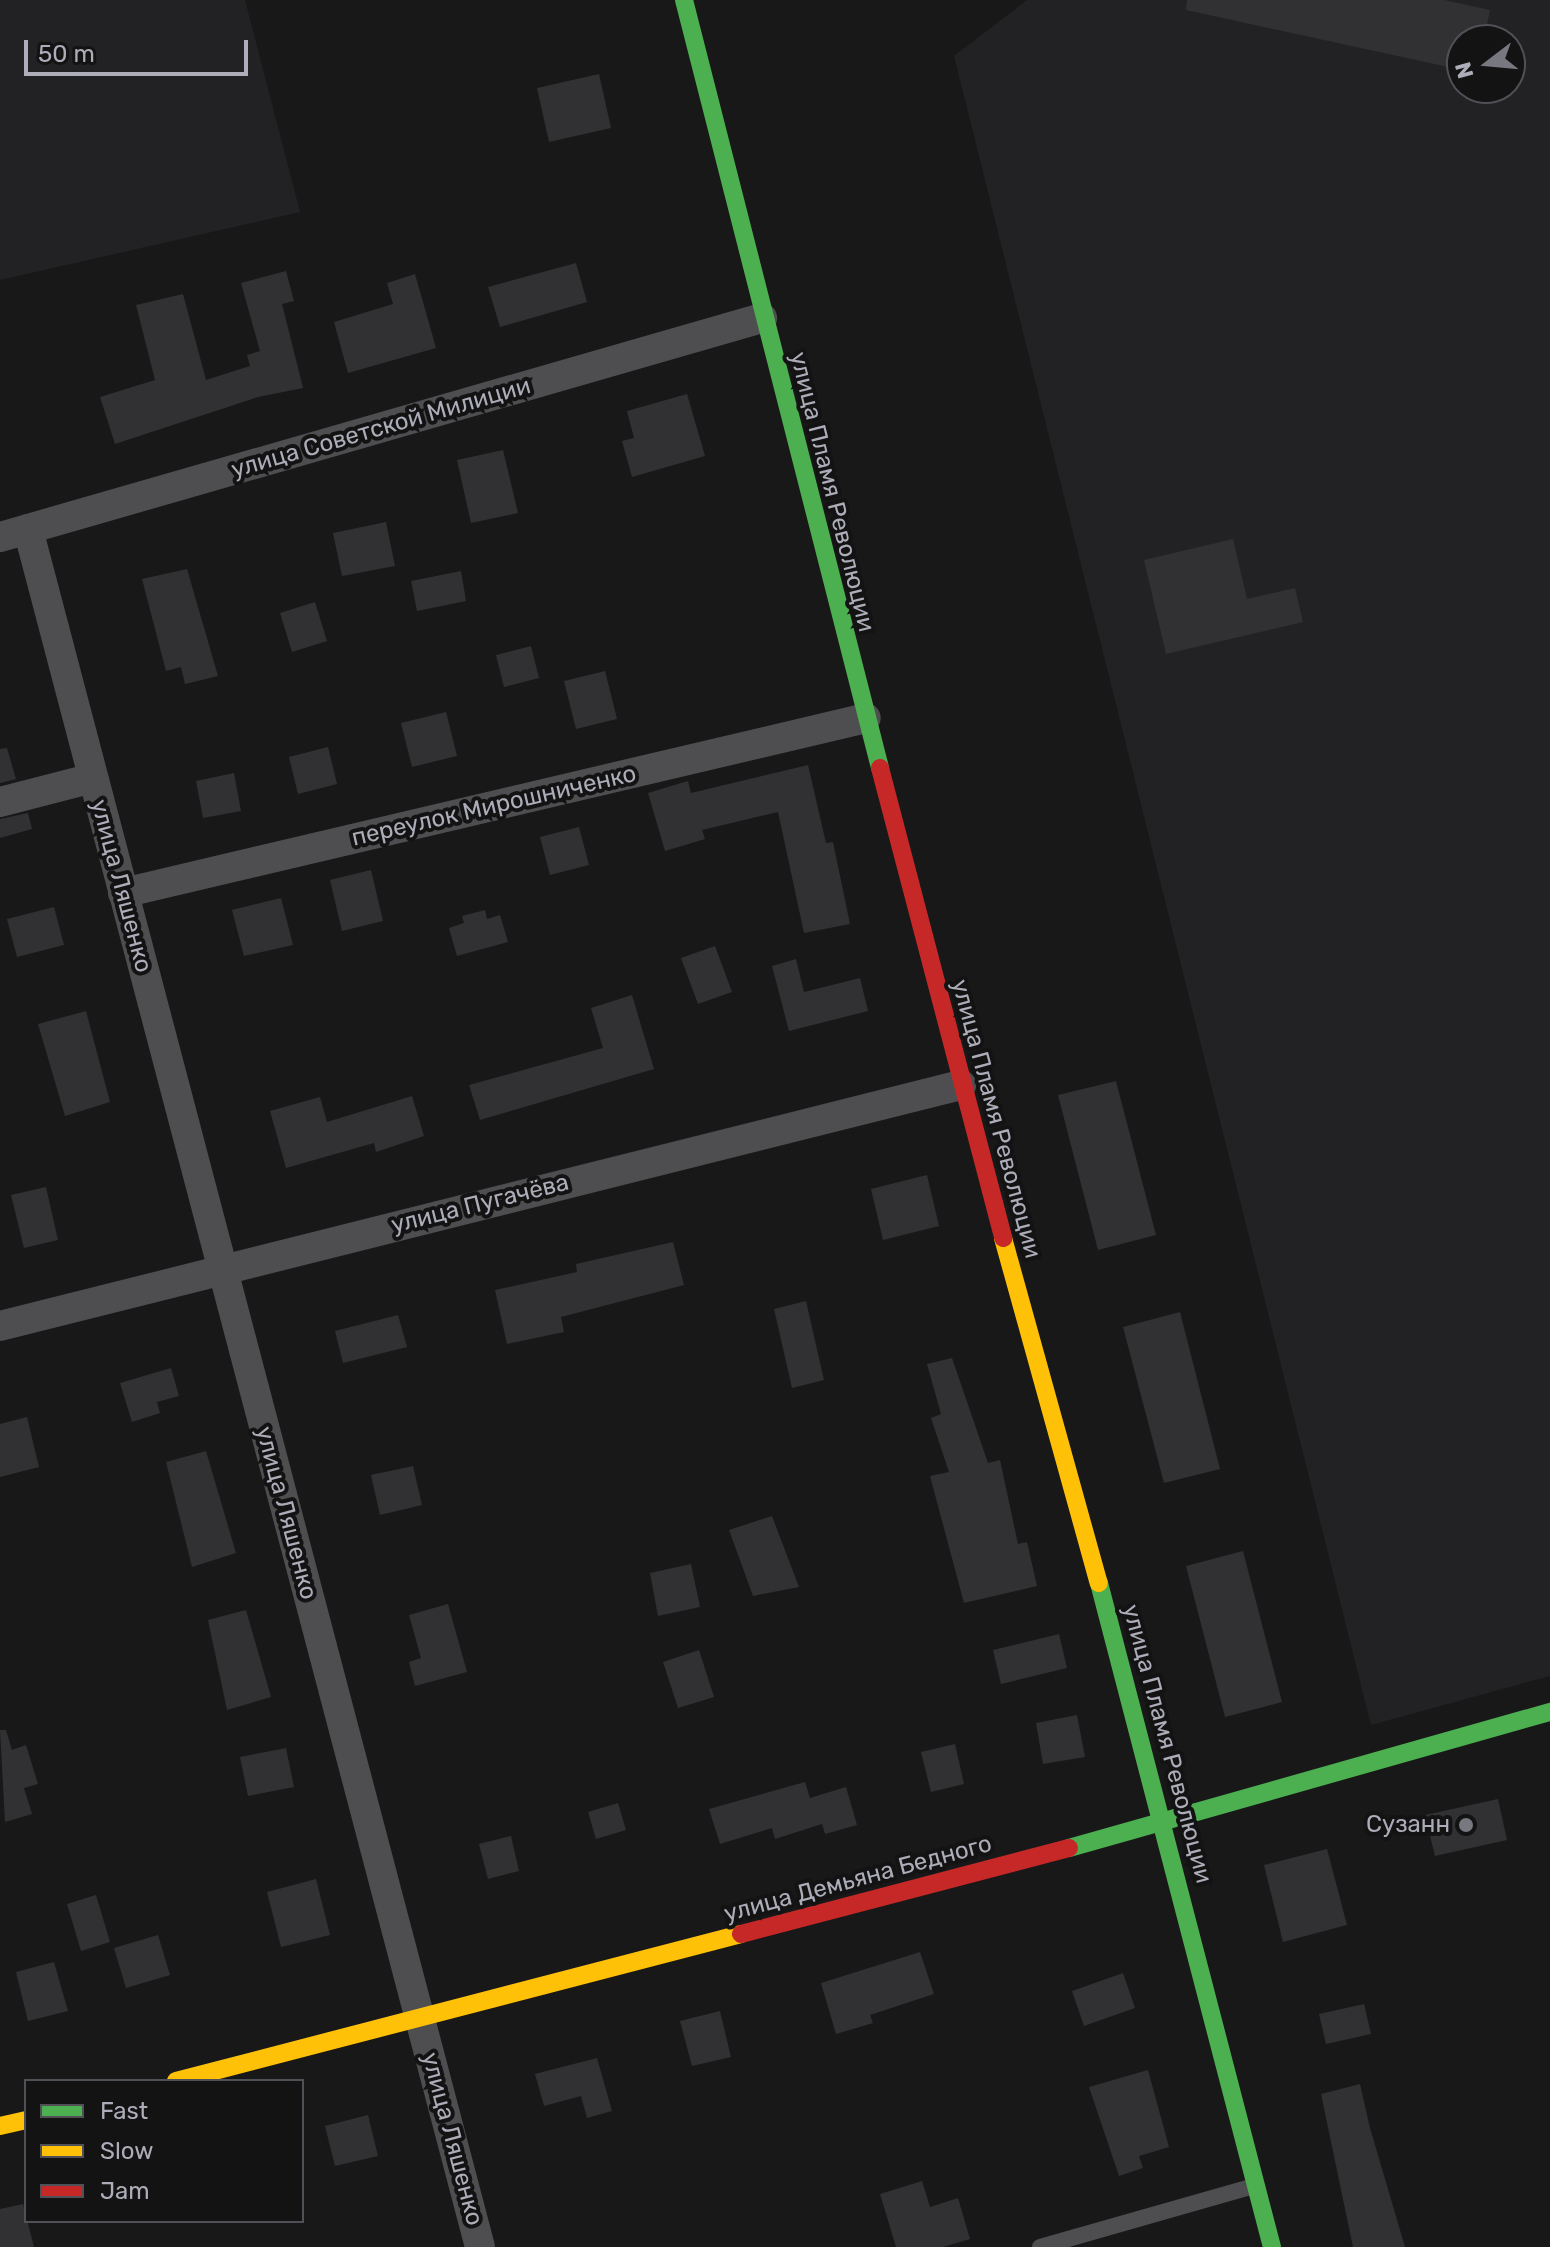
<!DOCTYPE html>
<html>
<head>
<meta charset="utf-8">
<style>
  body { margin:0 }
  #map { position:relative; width:1550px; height:2247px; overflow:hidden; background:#181819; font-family:Rubik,sans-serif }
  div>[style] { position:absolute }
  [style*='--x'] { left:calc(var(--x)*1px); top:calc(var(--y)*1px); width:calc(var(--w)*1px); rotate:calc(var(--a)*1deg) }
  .built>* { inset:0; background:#222224 }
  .building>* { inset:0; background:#313133 }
  .lane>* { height:16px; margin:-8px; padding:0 8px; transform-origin:8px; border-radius:8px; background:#4e4e51 }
  .street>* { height:30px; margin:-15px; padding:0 15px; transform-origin:15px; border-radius:15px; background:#4e4e51 }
  .fast>* { height:18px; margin:-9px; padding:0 9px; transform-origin:9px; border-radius:9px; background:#4caf50 }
  .slow>* { height:18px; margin:-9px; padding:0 9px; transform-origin:9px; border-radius:9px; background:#ffc107 }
  .jam>* { height:18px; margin:-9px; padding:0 9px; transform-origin:9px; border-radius:9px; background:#c62828 }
  .dots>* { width:22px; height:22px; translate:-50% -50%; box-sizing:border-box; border:4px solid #131314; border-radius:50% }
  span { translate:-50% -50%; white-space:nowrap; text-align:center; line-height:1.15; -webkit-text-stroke:8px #131314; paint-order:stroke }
  .street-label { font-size:24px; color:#acadb8 }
  .poi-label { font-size:24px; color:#acadb8 }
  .right { translate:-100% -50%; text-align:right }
  .legend { position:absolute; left:24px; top:2079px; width:280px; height:144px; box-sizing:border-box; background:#131314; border:2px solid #505156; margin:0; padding:10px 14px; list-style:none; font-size:24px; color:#acadb8 }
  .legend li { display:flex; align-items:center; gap:16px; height:40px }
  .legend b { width:40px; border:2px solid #505156 }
  .north { position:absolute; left:1446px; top:24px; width:80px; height:80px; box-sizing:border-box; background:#131314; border:2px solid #505156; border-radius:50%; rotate:254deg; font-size:22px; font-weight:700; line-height:32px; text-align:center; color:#acadb8 }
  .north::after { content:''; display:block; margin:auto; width:28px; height:36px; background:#787980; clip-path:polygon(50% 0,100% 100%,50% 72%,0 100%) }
  .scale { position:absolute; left:24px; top:40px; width:224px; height:36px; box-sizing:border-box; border:4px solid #acadb8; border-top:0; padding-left:10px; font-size:24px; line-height:28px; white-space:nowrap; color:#acadb8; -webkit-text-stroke:6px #131314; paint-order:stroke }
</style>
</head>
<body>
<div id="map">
  <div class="built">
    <div style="clip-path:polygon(0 0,245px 0,300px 212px,0 280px)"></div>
    <div style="clip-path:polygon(evenodd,1027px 0,1550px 0,1550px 1676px,1371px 1725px,954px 56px,1027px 0,1462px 40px,1510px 40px,1510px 88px,1462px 88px,1462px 40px)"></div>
  </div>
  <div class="building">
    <div style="clip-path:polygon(1187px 0,1444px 0,1490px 10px,1484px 40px,1462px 40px,1462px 70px,1186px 10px)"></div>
    <div style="clip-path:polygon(599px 74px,611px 128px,549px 142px,537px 88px)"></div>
    <div style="clip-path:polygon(576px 263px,587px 302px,500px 327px,488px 287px)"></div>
    <div style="clip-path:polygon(286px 271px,294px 301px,282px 304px,303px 388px,258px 397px,115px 444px,100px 397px,155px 380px,136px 305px,183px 294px,206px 380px,250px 366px,247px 355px,260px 351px,241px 283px)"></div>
    <div style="clip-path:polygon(415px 274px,436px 348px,348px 373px,334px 322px,393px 304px,387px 283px)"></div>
    <div style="clip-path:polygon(687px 394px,705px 456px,632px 477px,622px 441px,634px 438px,627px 411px)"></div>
    <div style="clip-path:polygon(503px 450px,518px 513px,471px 523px,457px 460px)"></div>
    <div style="clip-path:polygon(386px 522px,395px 566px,342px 576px,333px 533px)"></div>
    <div style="clip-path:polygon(1233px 539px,1247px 599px,1295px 588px,1303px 622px,1166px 654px,1144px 560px)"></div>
    <div style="clip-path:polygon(187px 569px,218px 676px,185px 684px,181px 667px,166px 671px,142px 579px)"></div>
    <div style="clip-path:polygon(461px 571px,466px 601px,417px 611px,411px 581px)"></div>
    <div style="clip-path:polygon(315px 602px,327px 641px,292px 652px,280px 613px)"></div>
    <div style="clip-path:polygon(531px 646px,539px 678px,504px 687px,496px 655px)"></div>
    <div style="clip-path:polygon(605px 671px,617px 719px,576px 729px,564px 681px)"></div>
    <div style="clip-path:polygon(446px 712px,457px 756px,412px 767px,401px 723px)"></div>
    <div style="clip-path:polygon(328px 747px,337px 784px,298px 794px,289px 757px)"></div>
    <div style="clip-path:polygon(7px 748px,16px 779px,0 783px,0 749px)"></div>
    <div style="clip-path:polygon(808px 765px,826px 843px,833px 842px,850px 924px,804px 933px,778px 812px,702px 830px,705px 839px,665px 851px,648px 793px,688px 781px,691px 793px)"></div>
    <div style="clip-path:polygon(234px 773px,241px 811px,203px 818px,196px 781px)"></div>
    <div style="clip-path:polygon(28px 813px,32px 829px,0 838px,0 819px)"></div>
    <div style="clip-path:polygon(579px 827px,589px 865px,550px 875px,540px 837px)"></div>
    <div style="clip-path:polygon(371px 870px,383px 921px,342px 931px,330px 880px)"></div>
    <div style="clip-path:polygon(281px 898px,293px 945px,244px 956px,232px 910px)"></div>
    <div style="clip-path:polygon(54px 907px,64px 945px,17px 957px,7px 919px)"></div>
    <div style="clip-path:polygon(485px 910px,487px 919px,500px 915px,508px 942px,457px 956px,449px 928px,464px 923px,462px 916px)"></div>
    <div style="clip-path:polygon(715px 946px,732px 992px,698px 1004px,681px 958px)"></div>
    <div style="clip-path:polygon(796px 959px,804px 992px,860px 978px,868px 1011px,789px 1031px,772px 966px)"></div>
    <div style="clip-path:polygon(632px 995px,654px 1069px,480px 1120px,469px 1085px,603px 1048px,591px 1008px)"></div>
    <div style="clip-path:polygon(86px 1011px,110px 1102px,65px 1116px,38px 1024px)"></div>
    <div style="clip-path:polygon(1116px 1081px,1156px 1235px,1098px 1250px,1058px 1095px)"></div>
    <div style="clip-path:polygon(412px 1096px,424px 1136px,376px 1152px,374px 1143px,286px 1168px,270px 1111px,320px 1097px,327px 1122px)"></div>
    <div style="clip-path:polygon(927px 1175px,939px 1226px,883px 1240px,871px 1189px)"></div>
    <div style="clip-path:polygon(46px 1187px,58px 1240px,24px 1248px,11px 1195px)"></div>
    <div style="clip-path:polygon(673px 1242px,684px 1285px,561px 1317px,564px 1332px,507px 1344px,495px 1290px,577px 1272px,576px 1264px)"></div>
    <div style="clip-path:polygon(806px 1301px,824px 1380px,792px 1388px,774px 1309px)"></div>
    <div style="clip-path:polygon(1180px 1312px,1220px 1469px,1164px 1483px,1123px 1327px)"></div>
    <div style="clip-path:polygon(398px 1315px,407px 1347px,343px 1363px,335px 1331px)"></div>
    <div style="clip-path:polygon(952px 1358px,988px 1463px,1000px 1460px,1018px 1544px,1027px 1542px,1037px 1586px,964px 1603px,930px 1476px,949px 1472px,931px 1418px,941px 1414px,927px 1364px)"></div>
    <div style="clip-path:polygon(171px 1368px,179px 1396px,157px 1402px,160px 1413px,132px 1422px,120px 1383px)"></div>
    <div style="clip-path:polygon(27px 1417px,39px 1467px,0 1477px,0 1424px)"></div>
    <div style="clip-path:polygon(206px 1451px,236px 1553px,192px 1567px,166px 1462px)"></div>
    <div style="clip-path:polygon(413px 1466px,422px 1505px,380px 1515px,371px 1475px)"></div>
    <div style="clip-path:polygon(772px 1516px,799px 1587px,753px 1596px,729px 1530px)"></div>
    <div style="clip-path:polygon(1243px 1551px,1282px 1702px,1225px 1717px,1186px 1566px)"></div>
    <div style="clip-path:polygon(691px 1564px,700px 1607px,658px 1616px,650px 1573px)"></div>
    <div style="clip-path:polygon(448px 1604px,467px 1672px,415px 1686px,409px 1662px,421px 1658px,409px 1615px)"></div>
    <div style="clip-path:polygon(246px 1610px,271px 1697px,227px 1710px,208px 1620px)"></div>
    <div style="clip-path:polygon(1059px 1634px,1067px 1668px,1001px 1684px,993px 1650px)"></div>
    <div style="clip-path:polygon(699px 1650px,714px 1697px,678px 1708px,663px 1662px)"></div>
    <div style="clip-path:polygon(1077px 1715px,1085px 1757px,1043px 1764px,1036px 1723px)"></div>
    <div style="clip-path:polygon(0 1730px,6px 1730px,12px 1750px,26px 1745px,38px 1784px,24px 1788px,32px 1814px,5px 1822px)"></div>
    <div style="clip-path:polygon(955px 1744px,964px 1784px,931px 1792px,921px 1752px)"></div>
    <div style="clip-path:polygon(286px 1748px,294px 1787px,248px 1796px,240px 1757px)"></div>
    <div style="clip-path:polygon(805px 1782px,810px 1798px,846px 1787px,857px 1825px,825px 1834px,822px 1824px,775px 1839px,772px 1828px,720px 1844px,709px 1809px)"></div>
    <div style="clip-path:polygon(1498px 1799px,1507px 1840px,1435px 1856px,1425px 1815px)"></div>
    <div style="clip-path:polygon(618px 1803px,626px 1830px,596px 1839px,588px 1812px)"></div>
    <div style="clip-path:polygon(511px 1836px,519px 1871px,488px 1879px,479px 1844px)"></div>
    <div style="clip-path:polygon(1327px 1849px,1347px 1925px,1283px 1942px,1264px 1865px)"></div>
    <div style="clip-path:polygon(316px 1879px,330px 1935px,281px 1947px,267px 1892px)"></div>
    <div style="clip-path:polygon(96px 1895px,110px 1942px,81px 1951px,67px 1904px)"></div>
    <div style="clip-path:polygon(158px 1935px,170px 1975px,126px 1988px,114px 1948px)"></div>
    <div style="clip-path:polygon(920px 1952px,934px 1994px,870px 2015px,873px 2023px,836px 2034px,821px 1983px)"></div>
    <div style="clip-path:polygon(54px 1962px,68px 2011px,28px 2021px,16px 1972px)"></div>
    <div style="clip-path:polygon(1123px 1973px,1135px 2008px,1084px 2026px,1072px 1991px)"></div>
    <div style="clip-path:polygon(1364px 2004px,1371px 2034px,1326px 2044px,1319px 2014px)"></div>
    <div style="clip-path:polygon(720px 2011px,731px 2057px,692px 2066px,680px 2021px)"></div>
    <div style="clip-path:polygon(597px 2058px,612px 2111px,587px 2118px,581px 2096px,544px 2106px,535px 2074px)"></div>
    <div style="clip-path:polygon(1148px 2070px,1169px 2147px,1139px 2156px,1143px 2168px,1119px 2176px,1089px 2087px)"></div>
    <div style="clip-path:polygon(1360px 2084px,1370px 2128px,1405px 2247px,1353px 2247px,1321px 2094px)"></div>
    <div style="clip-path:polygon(368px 2115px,378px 2156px,335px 2166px,325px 2126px)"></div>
    <div style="clip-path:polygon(922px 2181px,930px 2207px,958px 2198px,970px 2239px,943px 2247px,896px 2247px,880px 2194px)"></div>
    <div style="clip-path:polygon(23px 2204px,34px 2247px,0 2247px,0 2209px)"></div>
  </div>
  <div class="lane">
    <div style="--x:1040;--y:2247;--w:223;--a:-15.9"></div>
  </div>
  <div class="street">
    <div style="--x:28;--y:529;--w:1776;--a:75.26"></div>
    <div style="--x:0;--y:537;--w:793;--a:-16.03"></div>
    <div style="--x:0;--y:802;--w:96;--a:-14.5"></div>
    <div style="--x:123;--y:893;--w:763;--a:-13.25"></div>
    <div style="--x:0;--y:1326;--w:991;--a:-14.08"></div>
  </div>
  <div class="fast">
    <div style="--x:684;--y:0;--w:793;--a:75.68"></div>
    <div style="--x:1099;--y:1583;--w:686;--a:75.4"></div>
    <div style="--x:1069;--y:1848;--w:500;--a:-15.8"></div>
  </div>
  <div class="slow">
    <div style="--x:1003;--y:1238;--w:358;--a:74.5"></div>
    <div style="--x:176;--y:2081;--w:584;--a:-14.58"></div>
    <div style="--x:0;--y:2126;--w:27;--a:-13"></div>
  </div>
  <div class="jam">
    <div style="--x:880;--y:768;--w:486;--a:75.3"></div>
    <div style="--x:741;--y:1934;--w:339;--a:-14.7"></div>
  </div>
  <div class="dots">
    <div style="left:1466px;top:1825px;background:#787980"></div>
  </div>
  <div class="street-label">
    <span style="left:381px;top:428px;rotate:-16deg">улица Советской Милиции</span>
    <span style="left:832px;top:492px;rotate:76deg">улица Пламя Революции</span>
    <span style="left:494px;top:806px;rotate:-13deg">переулок Мирошниченко</span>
    <span style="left:121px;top:886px;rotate:75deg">улица Ляшенко</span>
    <span style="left:996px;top:1119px;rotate:75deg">улица Пламя Революции</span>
    <span style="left:480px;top:1204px;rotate:-14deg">улица Пугачёва</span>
    <span style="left:286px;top:1513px;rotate:75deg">улица Ляшенко</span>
    <span style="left:1167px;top:1744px;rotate:75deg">улица Пламя Революции</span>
    <span style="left:858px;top:1879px;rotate:-15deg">улица Демьяна Бедного</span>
    <span style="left:452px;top:2139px;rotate:75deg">улица Ляшенко</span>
  </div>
  <div class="poi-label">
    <span class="right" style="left:1450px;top:1825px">Сузанн</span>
  </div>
  <ul class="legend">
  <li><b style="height:10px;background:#4caf50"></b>Fast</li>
  <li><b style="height:10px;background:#ffc107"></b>Slow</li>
  <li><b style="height:10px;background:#c62828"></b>Jam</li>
  </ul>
  <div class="north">N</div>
  <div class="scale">50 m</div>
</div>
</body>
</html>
